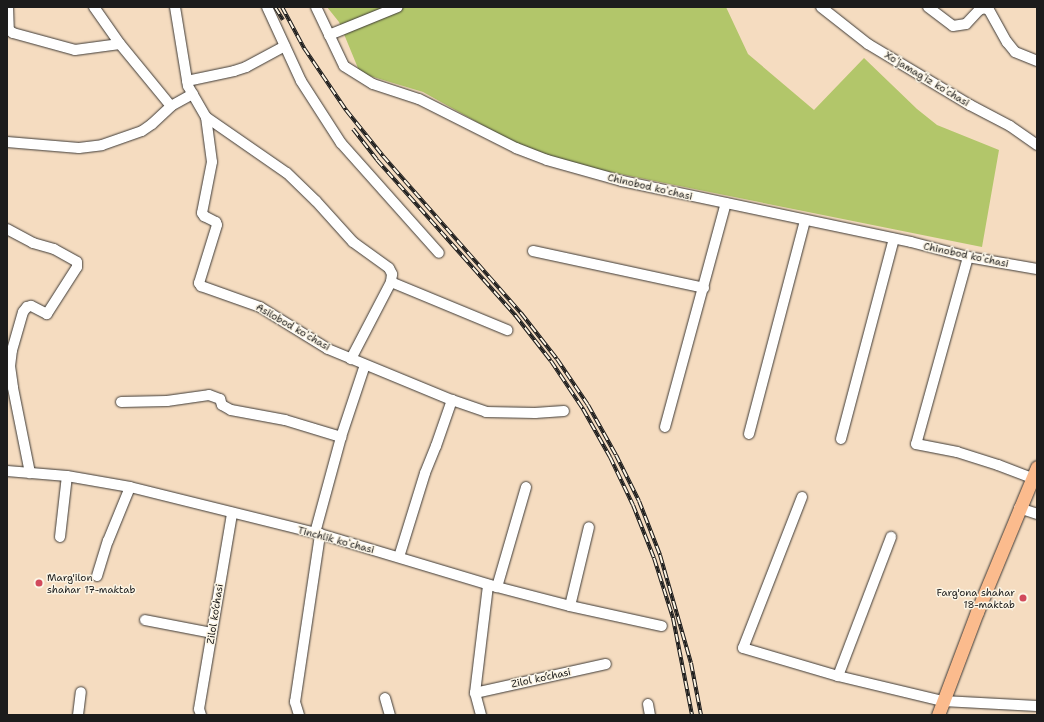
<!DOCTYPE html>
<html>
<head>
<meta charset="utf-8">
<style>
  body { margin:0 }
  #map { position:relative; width:1044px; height:722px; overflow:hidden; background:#f5dcc0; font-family:"Shantell Sans",sans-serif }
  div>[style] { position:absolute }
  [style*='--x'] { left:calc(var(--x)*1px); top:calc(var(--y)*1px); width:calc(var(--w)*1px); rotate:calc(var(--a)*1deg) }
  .green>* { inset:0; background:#b2c66a }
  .roads { filter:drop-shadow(0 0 1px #3d3935) drop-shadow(0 0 1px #3d3935) }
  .minor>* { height:10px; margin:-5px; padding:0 5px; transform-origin:5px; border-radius:5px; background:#fff }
  .major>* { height:13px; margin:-6.5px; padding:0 6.5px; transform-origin:6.5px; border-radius:6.5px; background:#fbbb8d }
  .rail>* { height:4px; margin-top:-2px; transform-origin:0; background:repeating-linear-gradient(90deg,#fcf5e5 0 8px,#1c1c1c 0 16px); box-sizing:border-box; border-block:1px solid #1c1c1c }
  .dots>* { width:11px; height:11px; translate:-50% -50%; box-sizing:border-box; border:2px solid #fcf5e5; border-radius:50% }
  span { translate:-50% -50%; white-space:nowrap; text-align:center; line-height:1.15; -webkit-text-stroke:3px #fcf5e5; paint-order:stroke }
  .street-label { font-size:10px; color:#1c1c1c }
  .poi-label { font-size:10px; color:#1c1c1c }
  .left { translate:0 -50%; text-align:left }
  .right { translate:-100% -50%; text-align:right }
  .frame { position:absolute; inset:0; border:8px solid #1c1c1c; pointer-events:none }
</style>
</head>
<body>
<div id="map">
  <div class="green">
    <div style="clip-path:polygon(327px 7px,726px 7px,748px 54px,814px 110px,864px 58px,917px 109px,937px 125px,999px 150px,982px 247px,585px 167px,520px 146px,423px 92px,360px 73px,339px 22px)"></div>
  </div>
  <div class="roads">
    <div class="minor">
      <div style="--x:8;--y:7;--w:23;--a:88"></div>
      <div style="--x:9;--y:30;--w:5;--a:37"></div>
      <div style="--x:13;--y:33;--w:64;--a:15.3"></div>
      <div style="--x:75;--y:50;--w:45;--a:-7.6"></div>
      <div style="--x:94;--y:7;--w:45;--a:54.9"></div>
      <div style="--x:120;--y:44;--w:80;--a:50.6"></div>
      <div style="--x:175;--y:7;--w:80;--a:80.7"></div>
      <div style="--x:188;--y:86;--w:36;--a:60"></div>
      <div style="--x:206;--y:117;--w:45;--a:82.4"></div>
      <div style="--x:212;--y:162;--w:52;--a:101.1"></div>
      <div style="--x:202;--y:213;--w:4;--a:56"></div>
      <div style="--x:204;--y:216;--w:13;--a:27"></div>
      <div style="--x:216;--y:222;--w:3;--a:72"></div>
      <div style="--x:217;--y:225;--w:61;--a:107.2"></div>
      <div style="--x:199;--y:283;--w:4;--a:56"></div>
      <div style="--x:201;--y:286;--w:63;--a:19.6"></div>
      <div style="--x:260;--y:307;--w:80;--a:31.7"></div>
      <div style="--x:328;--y:349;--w:134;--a:22.4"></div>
      <div style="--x:452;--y:400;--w:36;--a:19"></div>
      <div style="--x:486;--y:412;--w:49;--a:1.2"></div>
      <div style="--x:535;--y:413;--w:29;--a:-4"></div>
      <div style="--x:267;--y:7;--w:81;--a:65.3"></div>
      <div style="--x:301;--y:81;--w:74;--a:57.2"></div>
      <div style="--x:341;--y:143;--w:147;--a:48.3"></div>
      <div style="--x:316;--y:7;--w:65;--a:64.6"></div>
      <div style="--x:344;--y:66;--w:34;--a:32"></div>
      <div style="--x:373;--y:84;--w:48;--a:18.1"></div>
      <div style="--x:419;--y:99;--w:109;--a:26.8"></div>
      <div style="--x:516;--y:148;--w:33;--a:21"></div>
      <div style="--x:547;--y:160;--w:78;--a:15.6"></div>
      <div style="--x:622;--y:181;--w:295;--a:11.9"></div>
      <div style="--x:911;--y:242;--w:59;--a:14.7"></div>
      <div style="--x:968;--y:257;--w:70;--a:9.9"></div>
      <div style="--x:821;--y:7;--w:60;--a:38.2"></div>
      <div style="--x:868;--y:44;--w:119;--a:30.9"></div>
      <div style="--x:970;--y:105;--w:45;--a:27.7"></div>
      <div style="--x:1010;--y:126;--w:33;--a:35"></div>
      <div style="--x:928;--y:7;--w:31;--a:37"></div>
      <div style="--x:953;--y:26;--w:13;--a:-9"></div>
      <div style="--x:966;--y:24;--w:19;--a:-47"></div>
      <div style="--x:979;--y:10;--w:5;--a:-22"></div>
      <div style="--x:984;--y:8;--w:5;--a:22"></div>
      <div style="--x:989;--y:10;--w:37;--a:61"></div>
      <div style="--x:1007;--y:42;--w:13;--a:51"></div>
      <div style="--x:1015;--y:52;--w:24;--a:22"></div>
      <div style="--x:329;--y:35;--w:74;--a:-22.1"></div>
      <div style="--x:187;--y:81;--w:48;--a:-12"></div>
      <div style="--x:234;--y:71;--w:13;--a:-18"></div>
      <div style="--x:246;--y:67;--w:44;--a:-28.3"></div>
      <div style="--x:206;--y:117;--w:98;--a:34.7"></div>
      <div style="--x:287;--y:173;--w:40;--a:44"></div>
      <div style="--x:316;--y:201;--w:55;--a:47.9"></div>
      <div style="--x:353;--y:242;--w:44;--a:35.8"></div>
      <div style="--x:389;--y:268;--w:7;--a:63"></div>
      <div style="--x:392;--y:274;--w:8;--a:97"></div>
      <div style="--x:391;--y:282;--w:87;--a:117.5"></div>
      <div style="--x:7;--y:142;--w:72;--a:4.8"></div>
      <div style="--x:79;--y:148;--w:23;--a:-7"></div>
      <div style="--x:102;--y:145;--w:42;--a:-19.3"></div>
      <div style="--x:142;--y:131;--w:12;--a:-35"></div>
      <div style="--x:152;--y:124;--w:26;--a:-43"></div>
      <div style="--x:171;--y:106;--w:25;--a:-29"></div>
      <div style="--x:7;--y:229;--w:30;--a:28"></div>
      <div style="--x:33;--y:243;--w:22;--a:16"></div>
      <div style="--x:54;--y:249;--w:26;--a:29"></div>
      <div style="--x:77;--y:262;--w:5;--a:90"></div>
      <div style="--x:77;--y:267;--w:56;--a:122.6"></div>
      <div style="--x:47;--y:314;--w:18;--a:-153"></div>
      <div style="--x:31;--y:306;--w:4;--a:166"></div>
      <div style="--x:27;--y:307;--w:6;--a:129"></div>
      <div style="--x:23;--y:312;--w:40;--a:106"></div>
      <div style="--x:12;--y:350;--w:16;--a:97"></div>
      <div style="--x:10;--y:366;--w:22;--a:82"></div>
      <div style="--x:13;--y:388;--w:87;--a:78.7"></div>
      <div style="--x:533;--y:251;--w:175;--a:12.2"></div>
      <div style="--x:968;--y:257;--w:194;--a:105.5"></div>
      <div style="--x:916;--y:444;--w:42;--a:11"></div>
      <div style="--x:957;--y:452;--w:43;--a:17.6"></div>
      <div style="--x:998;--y:465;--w:36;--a:21"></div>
      <div style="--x:391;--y:282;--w:126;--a:22.5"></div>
      <div style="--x:121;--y:402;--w:46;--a:-1.2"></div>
      <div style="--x:167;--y:401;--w:42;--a:-8.1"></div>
      <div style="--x:209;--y:395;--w:12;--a:20"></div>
      <div style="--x:220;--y:399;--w:6;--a:72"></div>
      <div style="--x:222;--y:405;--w:10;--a:29"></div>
      <div style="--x:231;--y:410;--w:55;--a:10.5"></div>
      <div style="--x:285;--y:420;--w:59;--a:16.9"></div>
      <div style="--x:665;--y:427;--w:232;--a:-74.8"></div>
      <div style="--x:749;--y:434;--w:221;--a:-75.3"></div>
      <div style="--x:841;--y:439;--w:207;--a:-75.2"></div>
      <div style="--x:7;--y:471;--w:60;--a:4.8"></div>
      <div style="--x:67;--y:476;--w:64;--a:9.9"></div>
      <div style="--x:130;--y:487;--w:196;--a:13.9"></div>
      <div style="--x:320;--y:534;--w:185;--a:16.7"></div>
      <div style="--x:497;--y:587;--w:75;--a:14.6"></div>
      <div style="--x:570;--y:606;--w:94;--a:12.3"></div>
      <div style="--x:802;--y:497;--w:162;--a:111.3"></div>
      <div style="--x:743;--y:648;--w:99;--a:16.4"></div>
      <div style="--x:838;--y:676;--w:108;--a:13.4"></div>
      <div style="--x:943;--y:701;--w:94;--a:3"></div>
      <div style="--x:1019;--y:508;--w:19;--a:18"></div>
      <div style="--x:315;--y:533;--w:99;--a:-74.8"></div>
      <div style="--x:341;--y:437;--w:76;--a:-71.6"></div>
      <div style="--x:60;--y:537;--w:61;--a:-83.5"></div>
      <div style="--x:399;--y:557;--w:88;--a:-72.8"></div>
      <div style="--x:425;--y:473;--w:29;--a:-68"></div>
      <div style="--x:436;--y:446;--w:49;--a:-70.8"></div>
      <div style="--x:97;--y:576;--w:37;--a:-73"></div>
      <div style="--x:108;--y:541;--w:58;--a:-67.8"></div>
      <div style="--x:497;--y:587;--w:104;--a:-73.8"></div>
      <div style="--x:570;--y:606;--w:81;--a:-76.5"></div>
      <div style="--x:145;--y:620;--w:68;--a:11"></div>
      <div style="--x:838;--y:676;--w:149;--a:-69.1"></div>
      <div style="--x:475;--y:693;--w:134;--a:-12.5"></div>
      <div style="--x:385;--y:698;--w:18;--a:74"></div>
      <div style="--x:648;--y:704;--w:11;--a:80"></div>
      <div style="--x:78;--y:715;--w:23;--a:-83"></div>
      <div style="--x:201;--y:715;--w:6;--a:-108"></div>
      <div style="--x:199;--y:709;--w:199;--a:-80.4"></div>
      <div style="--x:299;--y:715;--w:14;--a:-107"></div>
      <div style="--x:295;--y:702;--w:170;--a:-81.5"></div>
      <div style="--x:481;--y:715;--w:23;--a:-105"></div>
      <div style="--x:475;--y:693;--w:109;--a:-83.1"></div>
    </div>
    <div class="major">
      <div style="--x:938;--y:715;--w:110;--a:-69.3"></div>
      <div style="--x:977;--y:612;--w:157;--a:-67.5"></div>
    </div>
  </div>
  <div class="rail">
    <div style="--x:275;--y:7;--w:15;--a:58"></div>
    <div style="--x:282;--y:7;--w:47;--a:61.8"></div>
    <div style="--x:304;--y:48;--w:75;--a:55.9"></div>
    <div style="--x:346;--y:110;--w:59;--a:51.2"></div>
    <div style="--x:383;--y:156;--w:209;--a:48.7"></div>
    <div style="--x:521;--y:313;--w:58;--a:52"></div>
    <div style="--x:557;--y:359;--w:55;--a:56"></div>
    <div style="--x:588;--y:405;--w:57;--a:60.8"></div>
    <div style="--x:616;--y:455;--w:51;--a:63.4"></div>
    <div style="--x:639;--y:501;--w:58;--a:68.7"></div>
    <div style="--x:660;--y:555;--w:112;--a:74"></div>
    <div style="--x:691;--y:663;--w:53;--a:79.1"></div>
    <div style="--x:353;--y:129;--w:39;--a:52"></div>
    <div style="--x:377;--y:160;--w:208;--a:48.3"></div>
    <div style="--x:515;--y:315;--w:58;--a:52"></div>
    <div style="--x:551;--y:361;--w:58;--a:56.3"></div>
    <div style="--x:583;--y:409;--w:55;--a:60.6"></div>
    <div style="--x:610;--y:457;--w:53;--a:64.4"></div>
    <div style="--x:633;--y:505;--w:57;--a:68.4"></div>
    <div style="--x:654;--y:558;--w:63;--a:72.4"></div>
    <div style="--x:673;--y:618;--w:99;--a:78.9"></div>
  </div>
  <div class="dots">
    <div style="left:39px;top:583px;background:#d1495b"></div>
    <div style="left:1023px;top:598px;background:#d1495b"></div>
  </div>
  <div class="street-label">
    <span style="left:927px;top:79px;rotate:31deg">Xoʻjamagʻiz koʻchasi</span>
    <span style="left:650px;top:187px;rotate:13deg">Chinobod koʻchasi</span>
    <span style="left:966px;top:255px;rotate:12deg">Chinobod koʻchasi</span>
    <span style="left:293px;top:327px;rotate:30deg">Asilobod koʻchasi</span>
    <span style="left:336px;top:540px;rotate:15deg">Tinchlik koʻchasi</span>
    <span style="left:215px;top:614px;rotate:-81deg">Zilol ko‘chasi</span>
    <span style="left:541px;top:678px;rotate:-12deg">Zilol ko‘chasi</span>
  </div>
  <div class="poi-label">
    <span class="left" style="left:47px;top:583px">Marg'ilon<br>shahar 17-maktab</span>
    <span class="right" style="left:1015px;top:598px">Farg'ona shahar<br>18-maktab</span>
  </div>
  <div class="frame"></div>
</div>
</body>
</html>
